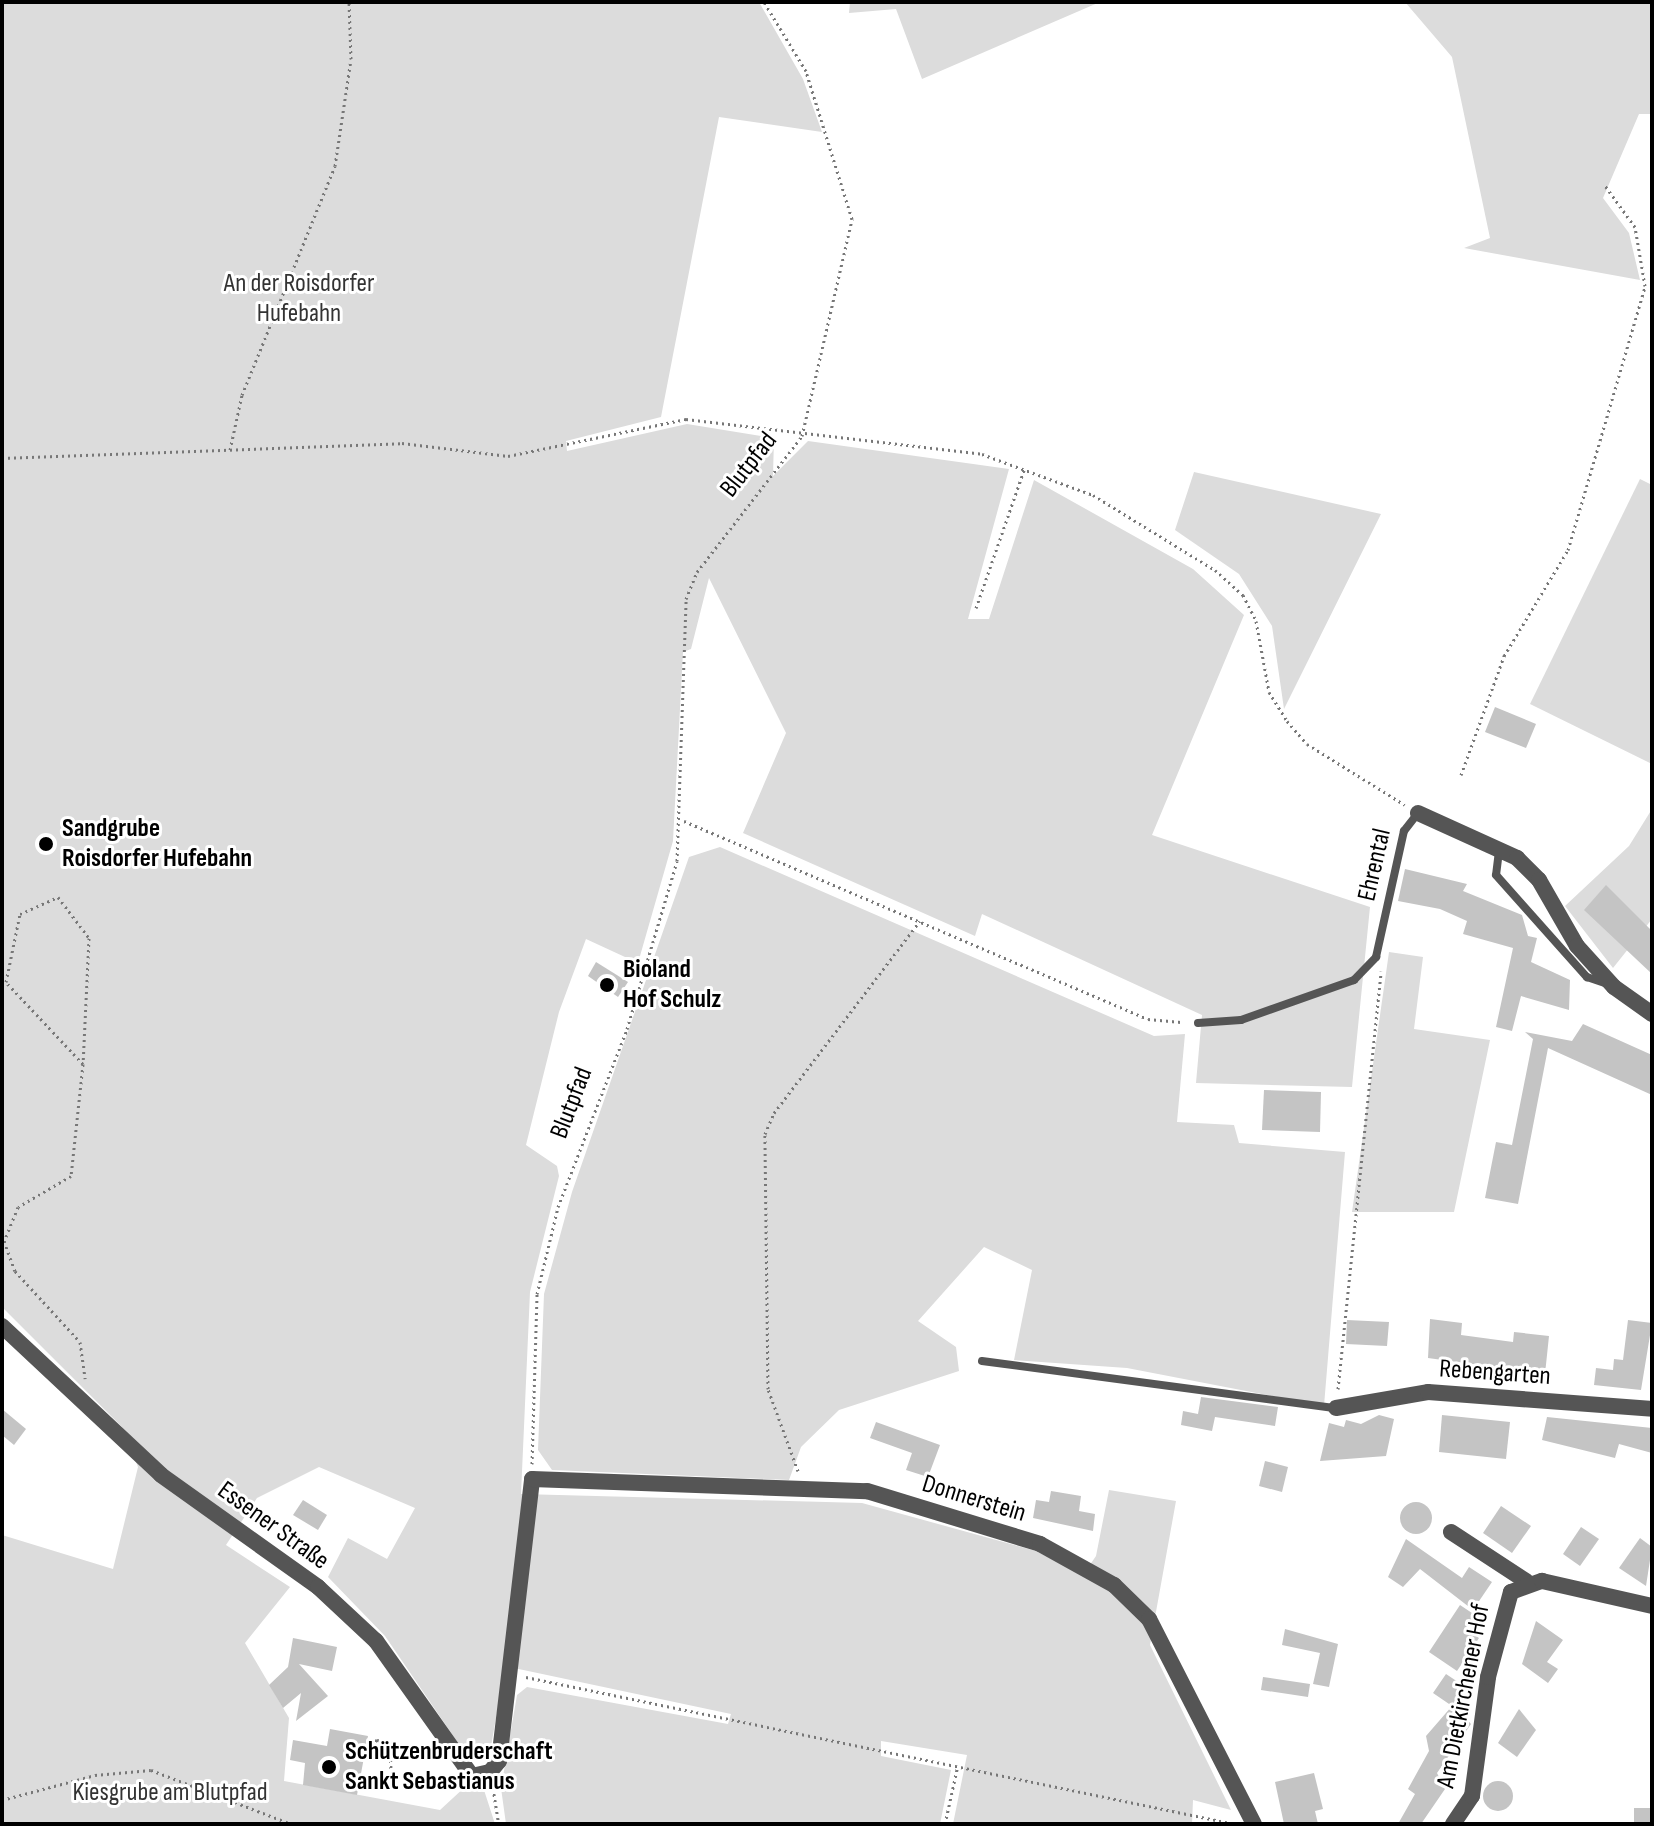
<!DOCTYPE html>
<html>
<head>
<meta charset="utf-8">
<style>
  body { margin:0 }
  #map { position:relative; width:1654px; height:1826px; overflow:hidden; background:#fff; font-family:"Sofia Sans Condensed",sans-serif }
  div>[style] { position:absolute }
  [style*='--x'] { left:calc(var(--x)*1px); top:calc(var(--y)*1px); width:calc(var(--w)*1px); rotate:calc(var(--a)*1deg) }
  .green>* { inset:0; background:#dcdcdc }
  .building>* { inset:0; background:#c4c4c4 }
  .round { border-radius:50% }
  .path>* { height:3px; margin-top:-1.5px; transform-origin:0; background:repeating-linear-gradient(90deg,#777 0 2px,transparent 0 6px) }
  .lane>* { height:8px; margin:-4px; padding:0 4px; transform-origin:4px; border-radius:4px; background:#555 }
  .street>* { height:16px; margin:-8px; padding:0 8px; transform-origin:8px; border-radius:8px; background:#555 }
  .dots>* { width:22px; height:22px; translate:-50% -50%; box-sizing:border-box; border:4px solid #fff; border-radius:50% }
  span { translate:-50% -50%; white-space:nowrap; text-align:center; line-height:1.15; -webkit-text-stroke:6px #fff; paint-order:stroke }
  .park-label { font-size:26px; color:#333 }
  .street-label { font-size:26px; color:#000 }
  .poi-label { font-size:26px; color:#000; font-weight:700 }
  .left { translate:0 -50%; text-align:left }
  .frame { position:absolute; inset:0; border:4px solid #000; pointer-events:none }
</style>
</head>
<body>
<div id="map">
  <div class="green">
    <div style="clip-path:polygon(2px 2px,759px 2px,803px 79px,822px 132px,719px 117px,661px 417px,566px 441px,567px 451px,687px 424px,774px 438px,773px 476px,808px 441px,1009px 469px,968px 619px,989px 619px,1034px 480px,1193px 569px,1244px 615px,1152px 835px,1370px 907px,1352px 1087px,1196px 1083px,1202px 1015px,982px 914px,975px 936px,743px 833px,786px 733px,709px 578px,691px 649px,683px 652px,673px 841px,638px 963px,586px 939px,559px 1012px,526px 1145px,557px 1166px,559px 1176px,530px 1292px,521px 1494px,862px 1503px,1036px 1551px,1083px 1575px,1096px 1556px,1109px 1490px,1176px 1501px,1150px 1645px,1231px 1810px,1193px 1800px,1192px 1824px,953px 1824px,967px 1755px,881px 1741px,881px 1756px,951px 1770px,940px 1824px,506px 1824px,501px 1788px,517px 1695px,527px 1687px,728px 1724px,731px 1714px,505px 1666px,489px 1758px,469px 1759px,385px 1636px,328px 1577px,348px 1538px,387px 1559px,415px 1508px,319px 1467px,257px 1498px,226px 1545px,290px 1587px,245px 1643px,289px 1718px,284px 1781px,440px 1810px,466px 1786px,484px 1790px,495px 1824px,2px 1824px,2px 1535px,113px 1569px,138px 1467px,122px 1427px,2px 1307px)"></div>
    <div style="clip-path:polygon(850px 2px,1100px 2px,922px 79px,896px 9px,849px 13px)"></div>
    <div style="clip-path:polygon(1405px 2px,1652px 2px,1652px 114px,1639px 114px,1603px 198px,1629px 233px,1640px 280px,1464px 248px,1490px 238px,1452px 57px)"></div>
    <div style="clip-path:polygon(1194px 472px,1381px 514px,1284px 709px,1272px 626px,1239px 574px,1175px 530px)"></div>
    <div style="clip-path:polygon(1640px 479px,1652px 485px,1652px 764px,1530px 704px)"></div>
    <div style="clip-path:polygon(1652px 809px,1652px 919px,1613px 968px,1565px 906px,1629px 846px)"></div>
    <div style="clip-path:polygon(720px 847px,1154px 1036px,1185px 1034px,1177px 1122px,1234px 1125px,1239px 1143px,1345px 1152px,1324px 1406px,1127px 1368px,1014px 1360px,1032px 1270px,984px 1247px,918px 1321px,956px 1347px,959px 1371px,839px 1410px,801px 1447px,789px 1480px,552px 1470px,538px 1450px,544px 1294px,572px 1192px,689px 857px)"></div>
    <div style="clip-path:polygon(1389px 952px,1423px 957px,1414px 1029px,1490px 1040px,1454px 1212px,1352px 1212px)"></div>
  </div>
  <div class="building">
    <div style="clip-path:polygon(1495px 707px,1536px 724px,1526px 748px,1485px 732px)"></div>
    <div style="clip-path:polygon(1405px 869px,1467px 884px,1463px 891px,1522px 915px,1528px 936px,1537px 938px,1531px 962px,1570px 980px,1569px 1010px,1521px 996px,1512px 1031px,1496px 1027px,1513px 948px,1463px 934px,1467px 921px,1440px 909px,1398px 901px)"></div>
    <div style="clip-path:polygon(1606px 885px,1652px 931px,1652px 974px,1584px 910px)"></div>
    <div style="clip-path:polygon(596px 962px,628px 982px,618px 997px,588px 976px)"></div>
    <div style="clip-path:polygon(1583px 1024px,1652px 1055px,1652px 1095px,1548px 1048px,1518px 1204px,1485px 1198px,1496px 1142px,1512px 1145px,1533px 1039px,1525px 1032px,1572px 1041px)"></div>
    <div style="clip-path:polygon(1264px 1090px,1321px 1092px,1320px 1132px,1262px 1130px)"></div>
    <div style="clip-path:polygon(1430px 1319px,1462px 1323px,1461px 1335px,1513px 1342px,1514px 1332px,1549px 1336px,1545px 1374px,1428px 1358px)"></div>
    <div style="clip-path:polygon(1347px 1320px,1389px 1322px,1387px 1346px,1346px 1344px)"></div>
    <div style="clip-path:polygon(1628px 1320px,1652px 1323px,1641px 1390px,1594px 1385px,1596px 1368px,1613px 1370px,1614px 1359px,1623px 1360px)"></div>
    <div style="clip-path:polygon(1201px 1397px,1278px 1407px,1275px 1426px,1215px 1417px,1212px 1431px,1181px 1425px,1183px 1411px,1198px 1414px)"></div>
    <div style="clip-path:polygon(2px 1409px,26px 1429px,14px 1445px,2px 1435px)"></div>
    <div style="clip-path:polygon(1379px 1415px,1394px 1419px,1386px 1456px,1320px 1461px,1329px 1423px,1344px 1427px,1346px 1420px,1361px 1424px)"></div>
    <div style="clip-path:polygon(1442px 1415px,1510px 1422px,1506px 1459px,1439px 1452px)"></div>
    <div style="clip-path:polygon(1547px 1417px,1652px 1428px,1652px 1453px,1619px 1444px,1615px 1458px,1542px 1440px)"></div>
    <div style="clip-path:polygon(876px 1422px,940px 1445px,928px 1477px,906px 1470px,912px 1453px,870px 1438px)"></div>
    <div style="clip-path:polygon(1265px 1461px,1288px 1467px,1282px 1492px,1259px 1486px)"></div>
    <div style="clip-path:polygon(1051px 1491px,1081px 1496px,1079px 1511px,1095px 1514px,1093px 1531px,1033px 1518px,1036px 1500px,1049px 1502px)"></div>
    <div style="clip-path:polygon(303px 1500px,327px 1515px,318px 1530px,293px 1515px)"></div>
    <div class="round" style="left:1400px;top:1502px;width:32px;height:32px"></div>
    <div style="clip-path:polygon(1501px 1506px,1531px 1526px,1512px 1553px,1483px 1533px)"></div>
    <div style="clip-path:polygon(1581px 1527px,1599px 1539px,1580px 1566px,1563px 1554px)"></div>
    <div style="clip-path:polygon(1640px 1538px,1652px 1547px,1646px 1586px,1619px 1568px)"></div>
    <div style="clip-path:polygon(1406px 1539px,1462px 1578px,1469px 1567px,1492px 1582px,1473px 1610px,1420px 1569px,1403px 1587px,1388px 1577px)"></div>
    <div style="clip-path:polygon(1460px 1605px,1478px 1617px,1468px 1631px,1479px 1638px,1457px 1671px,1429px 1652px)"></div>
    <div style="clip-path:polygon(1536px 1621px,1563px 1640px,1547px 1662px,1558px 1669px,1548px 1683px,1522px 1664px)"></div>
    <div style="clip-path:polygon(1285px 1629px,1338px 1644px,1329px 1687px,1313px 1684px,1320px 1653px,1282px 1645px)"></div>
    <div style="clip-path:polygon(293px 1638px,337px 1647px,332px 1671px,299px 1664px,328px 1696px,296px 1721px,301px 1693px,283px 1708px,269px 1685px,288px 1667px)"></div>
    <div style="clip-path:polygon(1446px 1674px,1470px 1690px,1457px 1709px,1471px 1724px,1437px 1773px,1445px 1789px,1421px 1824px,1398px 1824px,1415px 1794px,1408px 1789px,1429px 1751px,1426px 1736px,1452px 1706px,1433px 1693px)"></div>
    <div style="clip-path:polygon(1263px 1677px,1310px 1684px,1308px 1697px,1261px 1690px)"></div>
    <div style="clip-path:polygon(1519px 1709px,1536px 1730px,1517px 1757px,1498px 1743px)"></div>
    <div style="clip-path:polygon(330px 1729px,368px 1736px,357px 1795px,303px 1785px,305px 1763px,290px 1760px,293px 1740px,327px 1746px)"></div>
    <div style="clip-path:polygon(1314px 1773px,1323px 1809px,1315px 1811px,1318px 1824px,1284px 1824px,1275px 1782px)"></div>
    <div class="round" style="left:1483px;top:1781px;width:30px;height:30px"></div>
    <div style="clip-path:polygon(1634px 1808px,1650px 1808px,1651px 1824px,1634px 1824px)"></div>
  </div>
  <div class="path">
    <div style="--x:230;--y:450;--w:56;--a:-77.7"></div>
    <div style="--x:242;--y:395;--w:247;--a:-67.9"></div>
    <div style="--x:335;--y:166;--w:108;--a:-81.5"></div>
    <div style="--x:351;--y:59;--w:57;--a:-92"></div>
    <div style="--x:2;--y:458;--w:400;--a:-2.1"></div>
    <div style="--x:402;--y:443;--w:107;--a:7"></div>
    <div style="--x:508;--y:456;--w:182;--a:-11.7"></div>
    <div style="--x:686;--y:419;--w:298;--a:6.7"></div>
    <div style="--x:982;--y:454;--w:118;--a:20.3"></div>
    <div style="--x:1093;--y:495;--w:143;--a:31.6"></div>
    <div style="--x:1215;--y:570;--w:38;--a:42"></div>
    <div style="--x:1243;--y:595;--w:29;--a:63"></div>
    <div style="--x:1256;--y:621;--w:72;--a:79.6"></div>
    <div style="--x:1269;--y:692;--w:34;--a:58"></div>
    <div style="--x:1287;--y:721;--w:30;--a:49"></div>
    <div style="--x:1307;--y:744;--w:115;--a:31.9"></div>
    <div style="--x:976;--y:608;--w:149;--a:-70.8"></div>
    <div style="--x:1461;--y:775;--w:127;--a:-70.1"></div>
    <div style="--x:1504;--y:656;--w:124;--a:-58.9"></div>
    <div style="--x:1568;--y:550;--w:275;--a:-73.7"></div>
    <div style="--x:1645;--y:286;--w:60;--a:-99.6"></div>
    <div style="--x:1635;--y:227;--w:53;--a:-125.8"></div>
    <div style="--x:684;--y:821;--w:504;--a:23.11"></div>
    <div style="--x:1148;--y:1019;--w:36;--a:5"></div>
    <div style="--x:83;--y:1064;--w:112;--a:-133.2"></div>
    <div style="--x:6;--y:982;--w:69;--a:-78.4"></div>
    <div style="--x:20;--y:914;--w:42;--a:-24.1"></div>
    <div style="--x:58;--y:897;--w:51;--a:52.9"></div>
    <div style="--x:89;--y:938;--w:126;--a:92.7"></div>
    <div style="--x:83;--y:1064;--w:113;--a:96.1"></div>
    <div style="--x:71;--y:1176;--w:61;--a:149.7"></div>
    <div style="--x:18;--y:1207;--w:37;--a:112"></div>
    <div style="--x:4;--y:1241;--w:32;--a:70"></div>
    <div style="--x:15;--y:1271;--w:96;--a:47.5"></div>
    <div style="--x:80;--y:1342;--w:37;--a:82"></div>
    <div style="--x:1338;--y:1389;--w:420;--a:-84.1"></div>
    <div style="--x:532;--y:1464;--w:170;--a:-88.3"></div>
    <div style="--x:537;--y:1294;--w:89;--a:-76.4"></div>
    <div style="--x:558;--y:1207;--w:191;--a:-68.8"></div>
    <div style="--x:627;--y:1029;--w:175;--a:-73.4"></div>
    <div style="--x:677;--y:861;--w:262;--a:-88"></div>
    <div style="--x:686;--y:599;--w:29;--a:-68"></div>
    <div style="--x:697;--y:572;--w:172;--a:-52.3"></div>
    <div style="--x:802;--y:436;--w:223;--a:-77"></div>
    <div style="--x:852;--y:219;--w:155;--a:-107.3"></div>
    <div style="--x:806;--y:71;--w:81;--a:-121.3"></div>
    <div style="--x:798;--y:1471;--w:87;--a:-110.1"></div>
    <div style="--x:768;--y:1389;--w:255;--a:-90.7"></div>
    <div style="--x:765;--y:1134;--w:23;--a:-67"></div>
    <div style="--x:774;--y:1113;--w:241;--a:-52.8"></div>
    <div style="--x:526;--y:1677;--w:724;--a:11.71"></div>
    <div style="--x:356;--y:1755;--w:26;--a:-36"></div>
    <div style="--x:377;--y:1740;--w:13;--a:9"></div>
    <div style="--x:390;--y:1742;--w:32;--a:88"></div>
    <div style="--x:391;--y:1774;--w:69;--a:8.4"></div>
    <div style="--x:493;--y:1788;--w:36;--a:81"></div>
    <div style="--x:2;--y:1800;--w:96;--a:-15"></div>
    <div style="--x:95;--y:1775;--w:56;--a:-5.1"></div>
    <div style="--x:151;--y:1770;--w:151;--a:21"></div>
    <div style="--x:945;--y:1824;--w:60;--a:-77.6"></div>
  </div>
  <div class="lane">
    <div style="--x:1499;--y:851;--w:24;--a:97"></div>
    <div style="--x:1496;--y:875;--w:137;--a:48.3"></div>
    <div style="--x:1587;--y:977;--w:21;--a:19"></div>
    <div style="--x:1198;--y:1023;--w:43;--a:-4"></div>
    <div style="--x:1241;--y:1020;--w:120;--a:-19.5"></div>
    <div style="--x:1354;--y:980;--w:32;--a:-46"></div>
    <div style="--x:1376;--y:957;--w:129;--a:-77.5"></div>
    <div style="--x:1404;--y:831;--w:23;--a:-52"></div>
    <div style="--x:982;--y:1361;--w:357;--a:7.6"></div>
  </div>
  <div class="street">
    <div style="--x:1418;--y:813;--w:109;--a:24.4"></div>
    <div style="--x:1517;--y:858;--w:31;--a:45"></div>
    <div style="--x:1539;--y:880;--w:76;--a:60.1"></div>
    <div style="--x:1577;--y:946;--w:55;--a:47.9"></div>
    <div style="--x:1614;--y:987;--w:47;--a:35.4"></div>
    <div style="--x:2;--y:1326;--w:218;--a:43.1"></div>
    <div style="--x:161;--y:1475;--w:193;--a:35.5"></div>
    <div style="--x:318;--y:1587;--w:79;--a:43"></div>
    <div style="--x:376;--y:1641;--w:166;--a:54.6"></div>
    <div style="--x:472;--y:1776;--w:18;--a:-13"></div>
    <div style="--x:490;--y:1772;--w:14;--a:-51"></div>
    <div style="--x:499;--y:1761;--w:284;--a:-83.3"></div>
    <div style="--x:532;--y:1479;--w:335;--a:2.1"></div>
    <div style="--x:867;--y:1491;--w:181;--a:17"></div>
    <div style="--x:1040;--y:1544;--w:85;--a:29"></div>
    <div style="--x:1114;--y:1585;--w:49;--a:44.2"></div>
    <div style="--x:1149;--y:1619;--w:230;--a:62.9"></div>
    <div style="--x:1336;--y:1408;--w:93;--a:-9.9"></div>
    <div style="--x:1428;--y:1392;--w:225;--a:4.3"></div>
    <div style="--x:1451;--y:1532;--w:90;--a:33.2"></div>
    <div style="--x:1453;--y:1824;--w:34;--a:-56"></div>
    <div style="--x:1472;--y:1796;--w:120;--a:-82.3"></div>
    <div style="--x:1488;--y:1677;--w:88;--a:-74.9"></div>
    <div style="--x:1511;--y:1592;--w:33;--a:-20"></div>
    <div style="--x:1542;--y:1581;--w:113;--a:12.8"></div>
  </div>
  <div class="dots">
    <div style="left:46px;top:844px;background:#000"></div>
    <div style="left:607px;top:985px;background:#000"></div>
    <div style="left:329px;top:1767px;background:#000"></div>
  </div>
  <div class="park-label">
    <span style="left:299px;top:299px">An der Roisdorfer<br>Hufebahn</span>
    <span style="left:170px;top:1793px">Kiesgrube am Blutpfad</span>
  </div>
  <div class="street-label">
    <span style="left:749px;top:465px;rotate:-52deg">Blutpfad</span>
    <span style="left:1375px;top:865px;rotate:-77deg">Ehrental</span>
    <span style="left:572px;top:1103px;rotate:-69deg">Blutpfad</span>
    <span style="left:1495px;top:1373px;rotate:4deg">Rebengarten</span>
    <span style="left:974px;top:1499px;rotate:17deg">Donnerstein</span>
    <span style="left:273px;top:1526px;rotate:36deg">Essener Straße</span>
    <span style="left:1464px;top:1696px;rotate:-79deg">Am Dietkirchener Hof</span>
  </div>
  <div class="poi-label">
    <span class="left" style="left:62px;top:844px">Sandgrube<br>Roisdorfer Hufebahn</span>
    <span class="left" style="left:623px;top:985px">Bioland<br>Hof Schulz</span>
    <span class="left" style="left:345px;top:1767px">Schützenbruderschaft<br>Sankt Sebastianus</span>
  </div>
  <div class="frame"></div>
</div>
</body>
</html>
